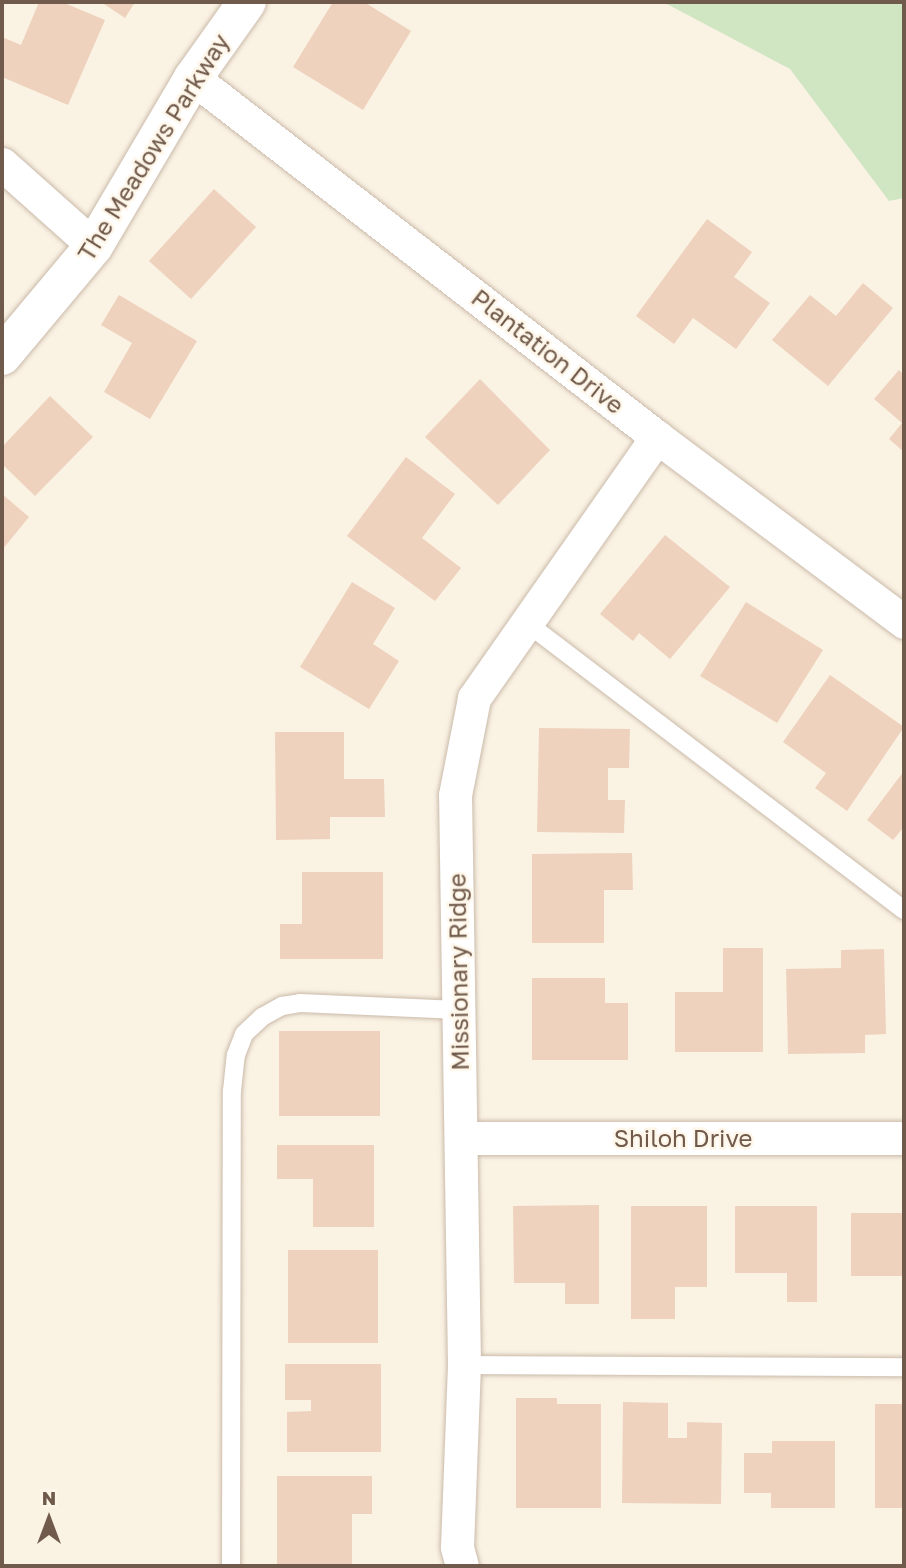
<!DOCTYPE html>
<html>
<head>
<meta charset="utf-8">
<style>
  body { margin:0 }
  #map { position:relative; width:906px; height:1568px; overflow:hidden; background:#faf2e3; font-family:"Golos Text",sans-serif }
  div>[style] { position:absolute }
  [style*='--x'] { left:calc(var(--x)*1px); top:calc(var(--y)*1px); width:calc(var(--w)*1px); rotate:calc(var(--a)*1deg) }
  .green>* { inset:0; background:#d0e6c3 }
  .building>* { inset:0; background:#eed2bd }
  .roads { filter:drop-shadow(0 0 2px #cabaaa) drop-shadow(0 0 2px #cabaaa) }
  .lane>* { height:18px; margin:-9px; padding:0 9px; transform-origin:9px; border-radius:9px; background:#fff }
  .street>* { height:33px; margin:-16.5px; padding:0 16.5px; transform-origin:16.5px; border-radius:16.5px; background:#fff }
  .secondary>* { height:38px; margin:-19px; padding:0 19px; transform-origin:19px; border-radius:19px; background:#fff }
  span { translate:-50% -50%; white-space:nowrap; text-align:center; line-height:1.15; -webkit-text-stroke:5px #fef6e9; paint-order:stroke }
  .street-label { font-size:24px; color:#705a4b }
  .frame { position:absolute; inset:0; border:4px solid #705a4b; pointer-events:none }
  .north { position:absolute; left:14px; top:1484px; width:70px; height:70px; -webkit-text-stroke:5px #fef6e9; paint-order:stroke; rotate:0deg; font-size:19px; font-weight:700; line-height:28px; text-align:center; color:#705a4b }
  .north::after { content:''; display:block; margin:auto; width:24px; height:32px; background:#705a4b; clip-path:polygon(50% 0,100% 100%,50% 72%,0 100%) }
</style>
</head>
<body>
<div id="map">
  <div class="green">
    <div style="clip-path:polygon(663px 2px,904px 2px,904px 198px,889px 201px,790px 69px)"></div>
  </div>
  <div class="building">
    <div style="clip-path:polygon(39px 2px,62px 2px,105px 20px,68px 105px,2px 77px,2px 37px,21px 45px)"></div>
    <div style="clip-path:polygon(101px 2px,135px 2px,125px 18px)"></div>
    <div style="clip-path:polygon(333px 2px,364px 2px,411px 31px,363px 110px,293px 67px)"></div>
    <div style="clip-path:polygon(214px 189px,256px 227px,191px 299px,149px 261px)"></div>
    <div style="clip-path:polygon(707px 219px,752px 252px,734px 277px,770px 303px,736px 349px,693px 318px,674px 344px,636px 316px)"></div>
    <div style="clip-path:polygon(863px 283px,893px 308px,828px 386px,772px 340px,810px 295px,836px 316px)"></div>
    <div style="clip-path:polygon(119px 295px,197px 341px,150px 419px,104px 392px,132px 343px,101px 325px)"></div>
    <div style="clip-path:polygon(899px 370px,904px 375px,904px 452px,889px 439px,902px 423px,874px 399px)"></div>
    <div style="clip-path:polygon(480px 379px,550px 450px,498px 505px,425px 437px)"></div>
    <div style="clip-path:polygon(50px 396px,93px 437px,35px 496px,2px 464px,2px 447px)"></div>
    <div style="clip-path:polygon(406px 457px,455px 494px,422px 538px,461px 568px,435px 601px,347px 536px)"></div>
    <div style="clip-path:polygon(2px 494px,29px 517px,2px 550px)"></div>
    <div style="clip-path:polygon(665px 535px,730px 587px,670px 659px,639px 633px,633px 641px,600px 614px)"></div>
    <div style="clip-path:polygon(352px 582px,395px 608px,373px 644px,399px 661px,369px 709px,300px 667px)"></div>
    <div style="clip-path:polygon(746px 602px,823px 650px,777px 723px,700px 676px)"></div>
    <div style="clip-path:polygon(830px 675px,904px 727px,847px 811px,815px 788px,826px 773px,783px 742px)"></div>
    <div style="clip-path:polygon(539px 728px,630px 729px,629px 768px,608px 768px,608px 800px,625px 800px,624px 833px,537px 832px)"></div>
    <div style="clip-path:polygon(275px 732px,344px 732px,344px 779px,384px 779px,385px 817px,330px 817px,330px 839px,276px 840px)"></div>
    <div style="clip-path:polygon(904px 771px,904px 827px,893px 840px,867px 820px)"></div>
    <div style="clip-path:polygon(632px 853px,633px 890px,604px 890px,604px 943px,532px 943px,532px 854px)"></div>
    <div style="clip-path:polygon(302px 872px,383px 872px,383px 959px,280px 959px,280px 924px,302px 924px)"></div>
    <div style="clip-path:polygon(723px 948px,763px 948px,763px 1052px,675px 1052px,675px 992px,723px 992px)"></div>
    <div style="clip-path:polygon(884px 949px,886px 1034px,865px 1035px,865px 1053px,788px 1054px,786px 969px,841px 968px,841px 950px)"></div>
    <div style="clip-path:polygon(532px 978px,605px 978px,605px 1003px,628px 1003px,628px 1060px,532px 1060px)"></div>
    <div style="clip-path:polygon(279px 1031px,380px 1031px,380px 1116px,279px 1116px)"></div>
    <div style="clip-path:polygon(277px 1145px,374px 1145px,374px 1227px,313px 1227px,313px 1179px,277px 1179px)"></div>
    <div style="clip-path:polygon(599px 1205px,599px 1304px,565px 1304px,565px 1283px,514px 1283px,513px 1206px)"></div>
    <div style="clip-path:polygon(631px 1206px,707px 1206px,707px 1287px,675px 1287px,675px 1319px,631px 1319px)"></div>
    <div style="clip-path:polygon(735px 1206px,817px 1206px,817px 1302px,787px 1302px,787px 1273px,735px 1273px)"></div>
    <div style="clip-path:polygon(851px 1213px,904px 1213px,904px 1276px,851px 1276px)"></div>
    <div style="clip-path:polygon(288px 1250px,378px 1250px,378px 1343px,288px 1343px)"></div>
    <div style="clip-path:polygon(285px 1364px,381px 1364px,381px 1452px,287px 1452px,287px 1412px,311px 1411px,311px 1400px,285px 1400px)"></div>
    <div style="clip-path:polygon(516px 1398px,557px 1398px,557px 1404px,601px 1404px,601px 1508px,516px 1508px)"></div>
    <div style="clip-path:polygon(623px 1402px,668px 1403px,668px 1438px,687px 1438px,687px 1422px,722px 1423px,721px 1504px,622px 1503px)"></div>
    <div style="clip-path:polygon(875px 1404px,904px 1404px,904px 1508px,875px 1508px)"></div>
    <div style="clip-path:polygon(772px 1441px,835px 1441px,835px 1508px,771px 1508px,771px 1493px,744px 1493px,744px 1453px,772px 1453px)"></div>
    <div style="clip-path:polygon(277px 1476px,372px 1476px,372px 1514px,352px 1514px,352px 1566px,277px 1566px)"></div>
  </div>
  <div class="roads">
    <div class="lane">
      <div style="--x:527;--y:623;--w:474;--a:37.3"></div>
      <div style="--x:464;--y:1365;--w:440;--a:0.3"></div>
      <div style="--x:231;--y:1566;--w:475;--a:-89.9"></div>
      <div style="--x:232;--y:1091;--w:36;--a:-84"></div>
      <div style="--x:236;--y:1055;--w:22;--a:-69"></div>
      <div style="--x:244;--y:1034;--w:25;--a:-43"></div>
      <div style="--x:262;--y:1017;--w:23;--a:-29"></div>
      <div style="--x:282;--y:1006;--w:18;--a:-9"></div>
      <div style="--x:300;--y:1003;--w:159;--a:2.5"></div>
    </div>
    <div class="street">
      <div style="--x:193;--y:78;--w:587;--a:37.73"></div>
      <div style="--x:657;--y:437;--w:309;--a:36.8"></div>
      <div style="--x:2;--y:164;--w:123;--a:41.7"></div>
      <div style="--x:461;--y:1138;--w:443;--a:0"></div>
      <div style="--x:462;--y:1566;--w:20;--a:-105"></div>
      <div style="--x:457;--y:1547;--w:182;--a:-87.8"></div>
      <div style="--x:464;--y:1365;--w:570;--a:-90.9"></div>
      <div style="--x:455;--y:795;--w:99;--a:-78.9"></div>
      <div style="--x:474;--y:698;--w:319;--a:-55"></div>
    </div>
    <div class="secondary">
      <div style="--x:2;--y:356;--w:143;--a:-50.1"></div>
      <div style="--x:94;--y:246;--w:195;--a:-59.5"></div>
      <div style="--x:193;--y:78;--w:93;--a:-54.6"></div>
    </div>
  </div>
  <div class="street-label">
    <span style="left:153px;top:147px;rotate:-58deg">The Meadows Parkway</span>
    <span style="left:548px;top:351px;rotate:38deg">Plantation Drive</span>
    <span style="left:458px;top:972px;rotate:-91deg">Missionary Ridge</span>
    <span style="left:683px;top:1138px">Shiloh Drive</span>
  </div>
  <div class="frame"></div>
  <div class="north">N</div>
</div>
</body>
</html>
